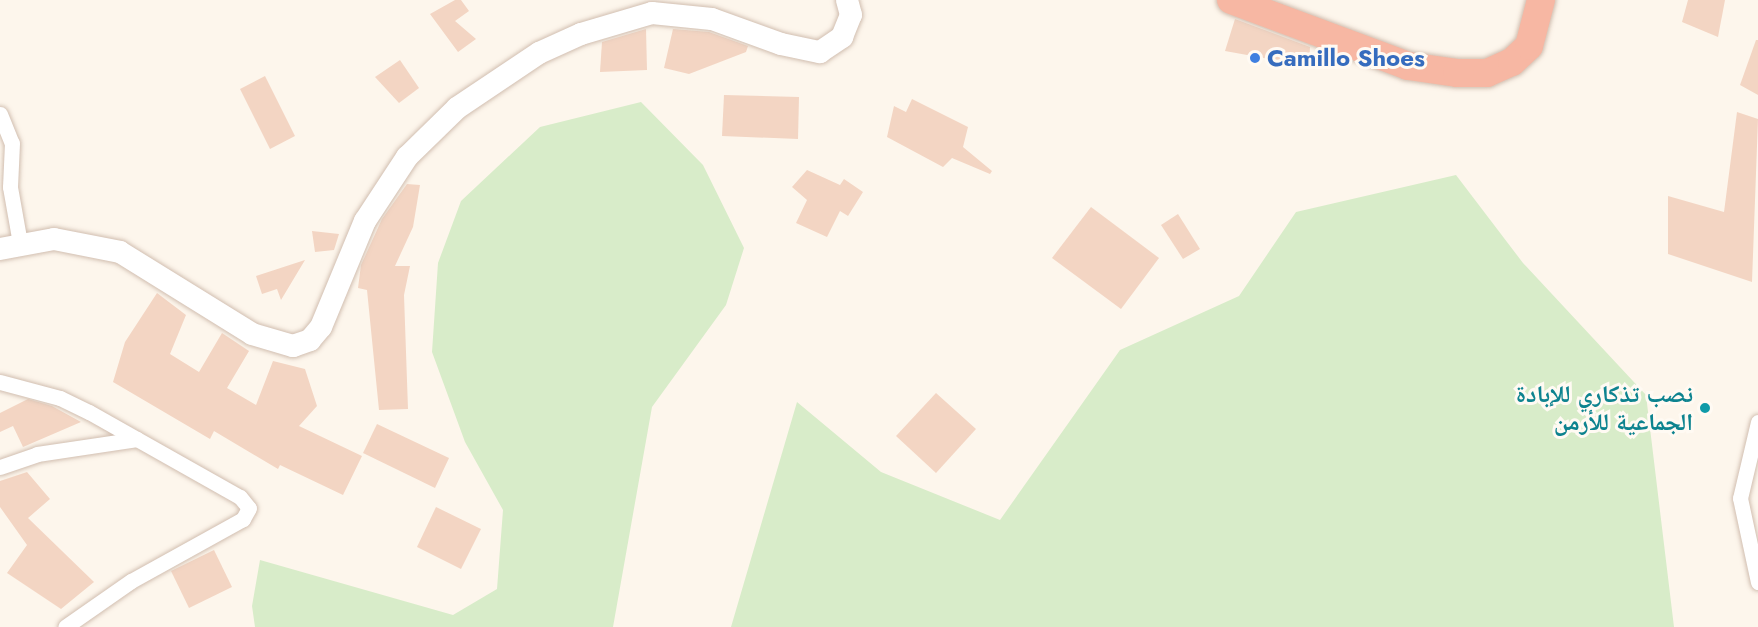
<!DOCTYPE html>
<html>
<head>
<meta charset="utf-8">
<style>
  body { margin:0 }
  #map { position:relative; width:1758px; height:627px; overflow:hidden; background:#fdf6ec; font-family:Jost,"Noto Naskh Arabic",sans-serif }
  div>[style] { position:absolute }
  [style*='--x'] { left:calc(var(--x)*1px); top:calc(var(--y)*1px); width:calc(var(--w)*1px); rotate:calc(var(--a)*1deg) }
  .green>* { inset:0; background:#d8ecc9 }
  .building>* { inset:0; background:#f3d5c3 }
  .roads { filter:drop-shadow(0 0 2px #d1beb0) drop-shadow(0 0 2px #d1beb0) }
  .street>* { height:15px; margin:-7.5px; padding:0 7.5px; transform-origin:7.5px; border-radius:7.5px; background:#fff }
  .secondary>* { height:22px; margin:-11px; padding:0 11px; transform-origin:11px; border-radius:11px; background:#fff }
  .highway>* { height:28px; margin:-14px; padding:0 14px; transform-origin:14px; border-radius:14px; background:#f7b7a3 }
  .dots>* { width:16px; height:16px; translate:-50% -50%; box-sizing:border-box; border:3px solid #fffaf3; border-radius:50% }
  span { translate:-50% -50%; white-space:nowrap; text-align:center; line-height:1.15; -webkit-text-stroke:6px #fffaf3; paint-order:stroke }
  .shop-label { font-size:24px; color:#366cbe; font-weight:700 }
  .left { translate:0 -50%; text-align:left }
  .culture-label { font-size:24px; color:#0d838f; font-weight:700 }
  .right { translate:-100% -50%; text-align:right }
</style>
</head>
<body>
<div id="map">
  <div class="green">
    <div style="clip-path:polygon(641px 102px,703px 165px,744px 248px,726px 305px,652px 407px,613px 627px,255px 627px,252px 606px,260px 560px,453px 615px,497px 589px,503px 510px,465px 442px,432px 352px,438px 263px,461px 201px,540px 127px)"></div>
    <div style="clip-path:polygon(1456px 175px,1523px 263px,1646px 395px,1674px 627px,731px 627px,797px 402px,881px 472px,1000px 520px,1120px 350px,1239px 296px,1296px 212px)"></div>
  </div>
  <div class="building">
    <div style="clip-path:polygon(455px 0,461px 0,469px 11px,455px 21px,476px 39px,458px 52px,430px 14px)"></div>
    <div style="clip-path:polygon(1688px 0,1725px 0,1718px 37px,1682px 22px)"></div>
    <div style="clip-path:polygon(1235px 19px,1310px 47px,1309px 66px,1225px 51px)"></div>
    <div style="clip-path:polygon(646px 29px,647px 70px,600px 72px,602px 42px)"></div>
    <div style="clip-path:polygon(673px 29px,709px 32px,748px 46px,746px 52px,689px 74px,664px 68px)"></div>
    <div style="clip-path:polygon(1756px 40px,1758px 40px,1758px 95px,1740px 85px)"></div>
    <div style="clip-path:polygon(400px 60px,419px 88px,399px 103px,375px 77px)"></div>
    <div style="clip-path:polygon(265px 76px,295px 136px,270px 149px,240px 89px)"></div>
    <div style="clip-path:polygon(724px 95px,799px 97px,798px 139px,722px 136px)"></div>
    <div style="clip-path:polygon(912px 99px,968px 127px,963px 147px,992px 171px,990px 174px,952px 158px,943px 167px,887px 137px,894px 106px,906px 112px)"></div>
    <div style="clip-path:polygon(1737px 112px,1758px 119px,1752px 282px,1668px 254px,1668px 196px,1724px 212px)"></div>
    <div style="clip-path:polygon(807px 170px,840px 185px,844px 179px,863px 192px,848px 216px,840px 211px,827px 237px,796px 223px,807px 200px,792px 187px)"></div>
    <div style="clip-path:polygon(407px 184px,420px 185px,413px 227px,395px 266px,410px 266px,404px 295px,408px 409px,379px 410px,367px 290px,358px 288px,361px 265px,382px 219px)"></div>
    <div style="clip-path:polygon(1091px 207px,1159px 258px,1121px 309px,1052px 258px)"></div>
    <div style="clip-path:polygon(1178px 214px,1200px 249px,1183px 259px,1161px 225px)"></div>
    <div style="clip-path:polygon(312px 231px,339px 234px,334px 250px,315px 252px)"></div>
    <div style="clip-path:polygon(305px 260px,281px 300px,277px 289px,262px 294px,256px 276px)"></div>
    <div style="clip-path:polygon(157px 293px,186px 315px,170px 354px,199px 372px,222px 333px,249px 351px,227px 388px,256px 405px,273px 361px,305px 369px,317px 406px,299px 426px,362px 456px,343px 495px,280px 465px,278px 469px,214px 431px,210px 439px,113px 382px,125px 342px)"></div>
    <div style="clip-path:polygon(936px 393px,976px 429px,936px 473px,896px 436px)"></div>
    <div style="clip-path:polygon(28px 399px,52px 406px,81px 422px,23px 447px,13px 426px,0 432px,0 413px)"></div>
    <div style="clip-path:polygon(377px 424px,449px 458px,435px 488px,363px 453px)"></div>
    <div style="clip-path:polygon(27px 472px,50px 499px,28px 518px,94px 582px,61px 609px,7px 573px,27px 545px,0 507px,0 481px)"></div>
    <div style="clip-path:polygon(436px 507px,481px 529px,461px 569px,417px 547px)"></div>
    <div style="clip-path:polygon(214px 550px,232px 587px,189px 608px,171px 571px)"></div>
  </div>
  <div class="roads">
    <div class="street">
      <div style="--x:0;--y:114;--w:31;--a:68"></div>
      <div style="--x:12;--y:143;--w:44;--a:92.6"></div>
      <div style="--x:10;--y:187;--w:57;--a:79.9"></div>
      <div style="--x:0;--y:382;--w:62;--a:14.9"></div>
      <div style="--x:60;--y:398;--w:32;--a:26"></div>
      <div style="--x:89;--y:412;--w:173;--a:29.4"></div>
      <div style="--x:240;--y:497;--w:14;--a:51"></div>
      <div style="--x:249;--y:508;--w:13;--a:119"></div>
      <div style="--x:243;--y:519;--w:128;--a:151"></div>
      <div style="--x:131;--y:581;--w:80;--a:145.1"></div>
      <div style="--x:1758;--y:422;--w:78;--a:103.3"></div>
      <div style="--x:1740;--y:498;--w:86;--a:77.9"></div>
      <div style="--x:0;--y:467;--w:39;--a:-19"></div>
      <div style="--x:37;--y:454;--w:101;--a:-8.5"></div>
    </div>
    <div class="secondary">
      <div style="--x:0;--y:249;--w:55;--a:-10.5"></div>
      <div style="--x:54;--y:239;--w:67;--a:11.1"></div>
      <div style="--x:120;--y:252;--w:155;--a:31.8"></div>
      <div style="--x:252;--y:334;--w:43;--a:16.3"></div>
      <div style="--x:293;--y:346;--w:18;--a:-19"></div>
      <div style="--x:310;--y:340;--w:17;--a:-50"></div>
      <div style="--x:321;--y:327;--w:115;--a:-67.5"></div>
      <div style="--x:365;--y:221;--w:77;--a:-56.7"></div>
      <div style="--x:407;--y:157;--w:70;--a:-44.4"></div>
      <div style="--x:457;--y:108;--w:99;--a:-33.9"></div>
      <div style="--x:539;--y:53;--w:46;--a:-24.3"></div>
      <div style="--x:581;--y:34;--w:74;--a:-16.5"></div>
      <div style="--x:652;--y:13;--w:60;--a:5.7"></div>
      <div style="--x:712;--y:19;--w:73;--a:19.9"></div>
      <div style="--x:781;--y:44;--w:40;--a:12"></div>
      <div style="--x:820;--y:52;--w:27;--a:-34"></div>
      <div style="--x:842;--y:37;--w:24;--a:-68"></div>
      <div style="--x:851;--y:15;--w:16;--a:-105"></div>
    </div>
    <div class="highway">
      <div style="--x:1231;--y:0;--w:189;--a:20.4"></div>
      <div style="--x:1408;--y:66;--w:49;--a:8.1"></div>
      <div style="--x:1457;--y:73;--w:30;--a:0"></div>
      <div style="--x:1487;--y:73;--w:27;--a:-24"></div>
      <div style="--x:1512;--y:62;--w:23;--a:-43"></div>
      <div style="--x:1529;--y:46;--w:48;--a:-75.4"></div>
    </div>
  </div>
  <div class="dots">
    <div style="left:1255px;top:58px;background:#3f7fe0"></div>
    <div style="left:1705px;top:408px;background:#0f9aa8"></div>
  </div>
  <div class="shop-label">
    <span class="left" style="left:1267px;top:58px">Camillo Shoes</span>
  </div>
  <div class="culture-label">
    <span class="right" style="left:1693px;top:408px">نصب تذكاري للإبادة<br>الجماعية للأرمن</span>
  </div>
</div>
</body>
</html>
